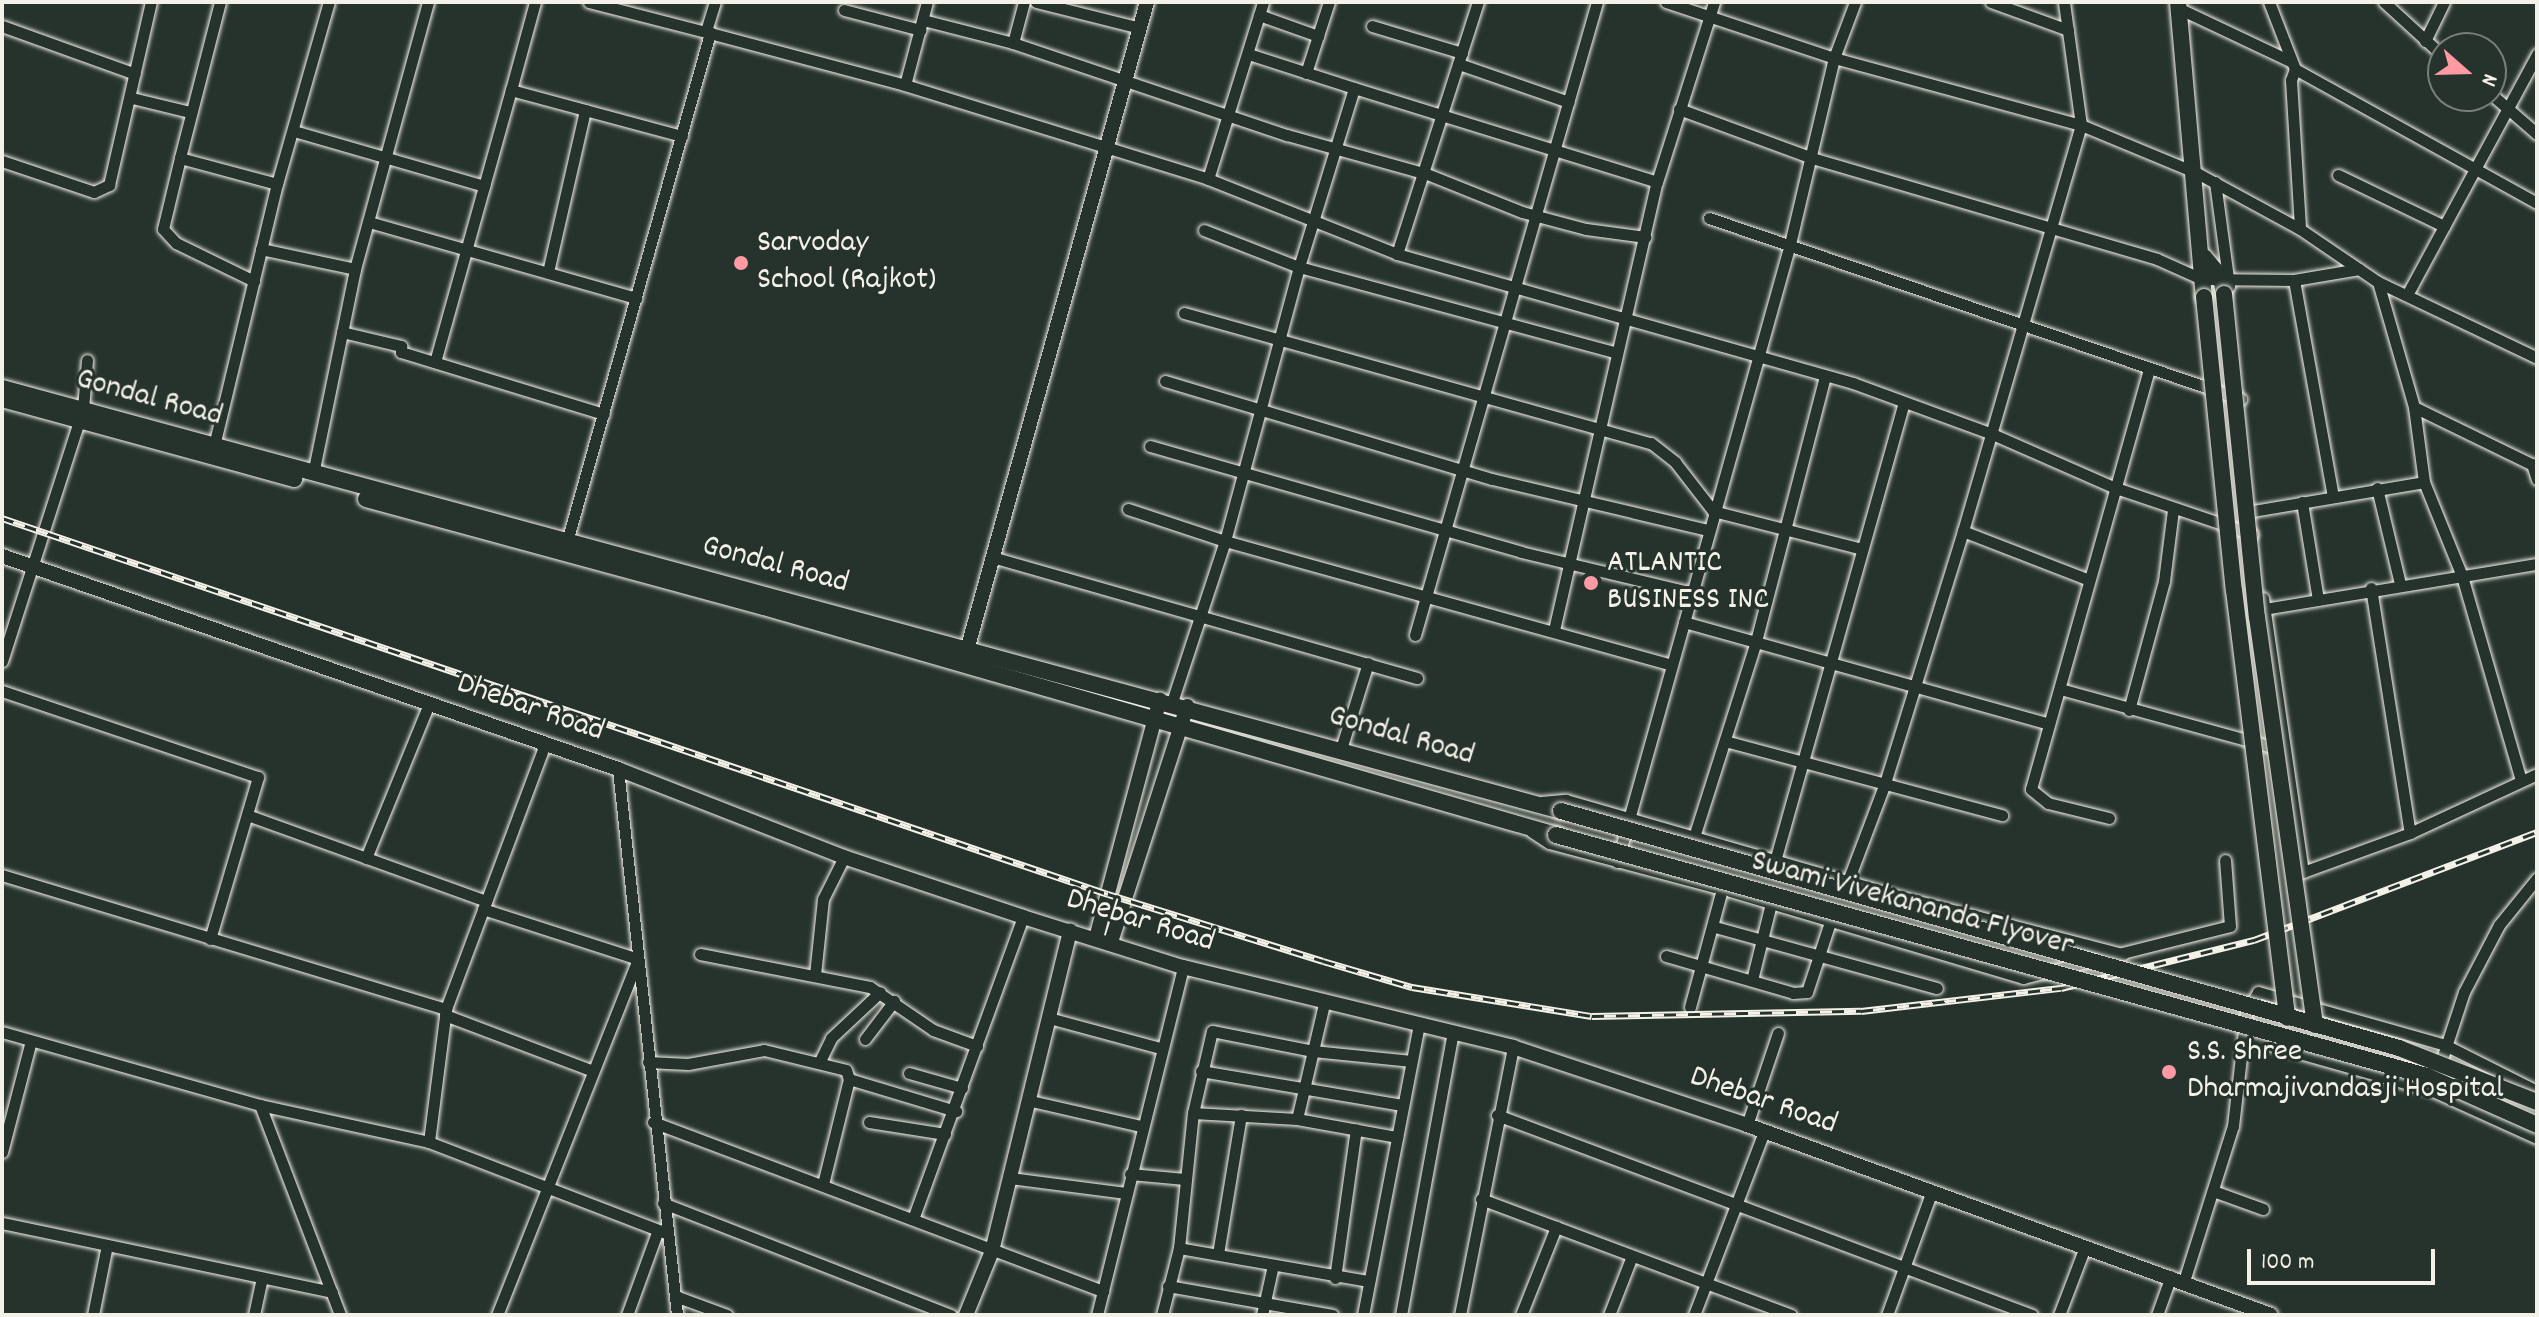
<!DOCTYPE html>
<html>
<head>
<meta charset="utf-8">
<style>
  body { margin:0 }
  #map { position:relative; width:2539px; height:1317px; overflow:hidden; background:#26332d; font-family:Dekko,sans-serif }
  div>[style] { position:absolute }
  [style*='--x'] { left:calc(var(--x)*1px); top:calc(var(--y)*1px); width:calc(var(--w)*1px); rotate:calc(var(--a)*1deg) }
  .roads { filter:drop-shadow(0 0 2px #f4f1e8) drop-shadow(0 0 2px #f4f1e8) }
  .minor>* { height:11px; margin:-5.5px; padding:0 5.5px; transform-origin:5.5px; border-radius:5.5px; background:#26332d }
  .tertiary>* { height:14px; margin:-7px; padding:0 7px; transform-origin:7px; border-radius:7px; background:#26332d }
  .secondary>* { height:16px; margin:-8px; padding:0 8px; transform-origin:8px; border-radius:8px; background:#26332d }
  .rail>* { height:7px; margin-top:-3.5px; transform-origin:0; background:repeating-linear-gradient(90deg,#26332d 0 12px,#f4f1e8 0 24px); box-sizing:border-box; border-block:2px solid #f4f1e8 }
  .bridges { filter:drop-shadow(0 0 2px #f4f1e8) drop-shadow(0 0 2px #f4f1e8) }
  .secondary-bridge>* { height:16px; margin:-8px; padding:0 8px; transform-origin:8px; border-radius:8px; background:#26332d }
  .dots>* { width:22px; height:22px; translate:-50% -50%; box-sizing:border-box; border:4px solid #26332d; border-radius:50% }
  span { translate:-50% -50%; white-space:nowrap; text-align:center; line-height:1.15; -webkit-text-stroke:6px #26332d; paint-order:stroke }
  .poi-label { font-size:32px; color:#f4f1e8 }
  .left { translate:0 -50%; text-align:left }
  .street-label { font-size:32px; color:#f4f1e8 }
  .frame { position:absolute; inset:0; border:4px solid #f4f1e8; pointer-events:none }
  .north { position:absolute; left:2427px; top:32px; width:80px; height:80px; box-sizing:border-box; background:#26332d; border:2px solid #787f78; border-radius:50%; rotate:110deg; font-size:22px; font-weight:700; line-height:32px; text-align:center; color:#f4f1e8 }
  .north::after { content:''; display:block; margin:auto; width:28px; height:36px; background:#ff9aa2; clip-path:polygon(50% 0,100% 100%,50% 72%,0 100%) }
  .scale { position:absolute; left:2247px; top:1249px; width:188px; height:36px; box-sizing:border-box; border:4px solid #f4f1e8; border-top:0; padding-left:10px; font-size:24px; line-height:28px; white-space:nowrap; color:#f4f1e8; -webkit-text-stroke:6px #26332d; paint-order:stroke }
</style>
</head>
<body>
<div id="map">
  <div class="roads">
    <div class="minor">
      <div style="--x:220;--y:2;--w:161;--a:104.4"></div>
      <div style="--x:180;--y:158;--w:100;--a:15"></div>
      <div style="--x:589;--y:2;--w:125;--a:14.4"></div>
      <div style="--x:1036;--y:2;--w:107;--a:14"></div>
      <div style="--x:1666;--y:2;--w:177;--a:18.4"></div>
      <div style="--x:1834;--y:58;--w:256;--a:15.2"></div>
      <div style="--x:2081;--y:125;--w:126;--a:22.5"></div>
      <div style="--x:2197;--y:173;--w:117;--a:28.5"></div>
      <div style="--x:2300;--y:229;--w:94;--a:34.2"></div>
      <div style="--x:2378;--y:282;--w:176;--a:25.5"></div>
      <div style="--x:1991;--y:2;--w:82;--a:20"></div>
      <div style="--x:2269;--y:2;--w:72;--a:68.8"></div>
      <div style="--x:2295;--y:69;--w:277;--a:29"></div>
      <div style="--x:2384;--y:2;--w:80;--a:42.5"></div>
      <div style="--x:2178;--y:8;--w:124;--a:25.3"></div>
      <div style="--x:844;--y:10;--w:79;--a:14.7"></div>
      <div style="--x:1259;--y:15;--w:63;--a:19.6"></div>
      <div style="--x:923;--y:20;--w:93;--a:14.3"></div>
      <div style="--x:1013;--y:43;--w:289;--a:18.6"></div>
      <div style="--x:1287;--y:135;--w:145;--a:15.6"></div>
      <div style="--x:1427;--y:174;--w:102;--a:21.8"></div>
      <div style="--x:1522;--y:212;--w:66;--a:14.9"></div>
      <div style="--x:1586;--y:229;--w:60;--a:7.7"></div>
      <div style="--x:2;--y:26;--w:141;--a:19.8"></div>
      <div style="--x:1372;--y:26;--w:94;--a:16.7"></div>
      <div style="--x:706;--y:31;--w:30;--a:-73"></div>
      <div style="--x:2425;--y:41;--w:43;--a:-64"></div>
      <div style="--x:1013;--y:43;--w:42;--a:-75"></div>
      <div style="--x:1459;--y:64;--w:116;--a:19.1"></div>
      <div style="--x:2295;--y:69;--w:12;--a:110"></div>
      <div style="--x:2291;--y:80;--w:149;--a:86.5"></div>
      <div style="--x:1306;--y:73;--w:75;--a:-72.1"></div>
      <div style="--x:905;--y:85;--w:86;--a:-75.2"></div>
      <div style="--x:1354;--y:88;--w:317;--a:17.2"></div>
      <div style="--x:511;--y:90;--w:91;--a:-74.7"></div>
      <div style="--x:2491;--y:94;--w:61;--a:41"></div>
      <div style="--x:132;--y:98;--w:60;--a:13.6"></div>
      <div style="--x:1679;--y:109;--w:142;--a:20.2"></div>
      <div style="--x:1812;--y:158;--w:359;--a:16.3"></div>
      <div style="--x:2157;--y:259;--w:49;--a:24"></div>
      <div style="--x:2202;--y:279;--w:92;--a:0.6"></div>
      <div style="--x:2294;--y:280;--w:66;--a:-9.6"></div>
      <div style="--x:294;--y:131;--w:198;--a:16.1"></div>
      <div style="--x:180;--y:158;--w:73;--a:103.5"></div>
      <div style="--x:163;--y:229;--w:19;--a:47"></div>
      <div style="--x:176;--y:243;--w:87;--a:26"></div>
      <div style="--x:2;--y:161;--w:97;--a:18.6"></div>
      <div style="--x:94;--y:192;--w:17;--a:-25"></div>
      <div style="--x:109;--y:185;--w:188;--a:-77.1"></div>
      <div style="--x:2338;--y:175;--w:118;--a:25.7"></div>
      <div style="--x:1208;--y:179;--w:185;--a:-72.7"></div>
      <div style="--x:2215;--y:182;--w:105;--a:82.3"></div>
      <div style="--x:1709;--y:218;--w:562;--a:18.79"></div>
      <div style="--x:369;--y:222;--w:278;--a:15.9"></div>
      <div style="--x:1204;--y:230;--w:102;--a:21.3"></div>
      <div style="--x:1299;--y:267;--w:329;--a:15.1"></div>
      <div style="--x:261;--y:249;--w:96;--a:12"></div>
      <div style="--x:1397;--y:254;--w:265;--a:-72.2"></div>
      <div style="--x:548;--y:272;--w:166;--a:-77.1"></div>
      <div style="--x:2294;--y:280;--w:220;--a:79.8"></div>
      <div style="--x:2378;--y:282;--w:130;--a:73.9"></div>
      <div style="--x:2414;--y:407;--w:76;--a:82.4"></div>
      <div style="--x:2424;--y:482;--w:101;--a:68"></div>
      <div style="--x:2462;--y:576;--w:212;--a:73.9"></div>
      <div style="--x:2408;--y:293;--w:272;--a:-61.6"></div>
      <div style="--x:1184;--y:313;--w:485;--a:15.6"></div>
      <div style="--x:1651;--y:443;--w:31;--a:38"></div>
      <div style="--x:1675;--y:462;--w:62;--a:52.2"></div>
      <div style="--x:1713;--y:511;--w:154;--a:14.3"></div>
      <div style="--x:342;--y:332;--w:61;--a:13.3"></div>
      <div style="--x:401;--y:346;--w:6;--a:90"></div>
      <div style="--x:401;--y:352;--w:212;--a:17"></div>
      <div style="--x:435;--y:362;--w:282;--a:-74.4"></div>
      <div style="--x:511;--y:90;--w:177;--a:15.1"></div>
      <div style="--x:1165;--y:381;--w:341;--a:16.7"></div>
      <div style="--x:1492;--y:479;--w:222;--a:13.3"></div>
      <div style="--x:2414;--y:407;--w:137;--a:26"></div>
      <div style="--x:1150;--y:446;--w:386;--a:15.9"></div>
      <div style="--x:1521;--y:552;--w:177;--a:13.4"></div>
      <div style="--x:213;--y:450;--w:274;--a:-76.5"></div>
      <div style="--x:277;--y:184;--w:189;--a:-74.1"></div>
      <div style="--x:2532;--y:464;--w:16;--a:72"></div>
      <div style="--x:313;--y:474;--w:209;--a:-78.4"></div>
      <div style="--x:355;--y:269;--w:277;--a:-74.7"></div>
      <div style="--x:2377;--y:488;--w:99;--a:76.5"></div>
      <div style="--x:2302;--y:502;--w:99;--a:80.7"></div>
      <div style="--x:1128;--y:509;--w:102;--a:18.3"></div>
      <div style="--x:1225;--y:541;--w:463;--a:15.5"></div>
      <div style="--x:2253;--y:511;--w:173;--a:-9.6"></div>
      <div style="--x:1963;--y:531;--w:133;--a:21.2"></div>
      <div style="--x:568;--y:538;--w:525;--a:-74.29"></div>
      <div style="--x:710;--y:33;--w:202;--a:14.9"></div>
      <div style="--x:905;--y:85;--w:317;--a:17.2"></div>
      <div style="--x:1208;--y:179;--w:203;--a:21.6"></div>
      <div style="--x:1397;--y:254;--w:474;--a:15.8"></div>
      <div style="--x:1853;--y:383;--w:146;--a:20.1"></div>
      <div style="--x:1990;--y:433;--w:134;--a:23.7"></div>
      <div style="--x:2113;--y:487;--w:147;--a:18.7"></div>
      <div style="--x:992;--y:557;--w:442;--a:15.9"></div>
      <div style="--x:2371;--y:588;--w:248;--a:81"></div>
      <div style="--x:2263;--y:598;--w:277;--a:81.7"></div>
      <div style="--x:2303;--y:872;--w:114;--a:-20"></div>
      <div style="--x:2410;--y:833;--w:140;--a:-24.9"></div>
      <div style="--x:2264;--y:609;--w:277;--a:-9.4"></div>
      <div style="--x:1684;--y:622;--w:379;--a:15.6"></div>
      <div style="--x:1554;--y:630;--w:460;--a:-77.1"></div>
      <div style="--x:1657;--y:182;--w:189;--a:-72.4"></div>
      <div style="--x:1415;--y:635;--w:659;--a:-73.96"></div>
      <div style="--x:2;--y:661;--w:265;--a:-72.2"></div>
      <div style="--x:83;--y:409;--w:49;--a:-85.3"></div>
      <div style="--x:2060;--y:689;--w:227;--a:15.3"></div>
      <div style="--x:2;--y:691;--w:270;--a:18.6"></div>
      <div style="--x:258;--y:777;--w:169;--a:106.5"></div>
      <div style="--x:1172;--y:702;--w:169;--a:-71.8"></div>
      <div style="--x:1225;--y:541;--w:284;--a:-74.9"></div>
      <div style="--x:1299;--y:267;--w:187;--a:-72.9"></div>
      <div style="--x:1354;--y:88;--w:110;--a:-162.1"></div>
      <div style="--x:2129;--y:710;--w:134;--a:-74.8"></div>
      <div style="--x:2164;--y:581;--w:72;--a:-82.8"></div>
      <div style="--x:1725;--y:741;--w:287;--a:15"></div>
      <div style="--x:545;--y:744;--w:283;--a:110.5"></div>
      <div style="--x:446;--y:1009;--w:134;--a:97.3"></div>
      <div style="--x:429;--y:1142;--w:254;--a:21"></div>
      <div style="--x:1341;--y:749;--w:90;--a:-72.6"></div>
      <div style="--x:618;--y:769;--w:549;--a:83.83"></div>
      <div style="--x:1541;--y:802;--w:25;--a:-5"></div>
      <div style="--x:1566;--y:800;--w:350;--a:16.1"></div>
      <div style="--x:1902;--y:897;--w:228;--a:14.5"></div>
      <div style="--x:250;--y:816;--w:251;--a:19.8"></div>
      <div style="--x:2109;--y:818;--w:63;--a:-166.2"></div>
      <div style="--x:2048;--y:803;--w:22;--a:-141"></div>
      <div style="--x:2031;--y:789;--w:435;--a:-74.3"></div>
      <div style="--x:1532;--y:832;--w:20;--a:33"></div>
      <div style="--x:1549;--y:843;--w:171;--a:14.9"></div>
      <div style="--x:1694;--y:837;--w:201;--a:-72.4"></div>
      <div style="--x:1755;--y:645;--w:278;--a:-75.4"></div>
      <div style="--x:366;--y:858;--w:166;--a:-67.8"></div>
      <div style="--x:1775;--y:861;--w:476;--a:-74.3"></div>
      <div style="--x:1617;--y:862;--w:642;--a:-74.36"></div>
      <div style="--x:1790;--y:244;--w:191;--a:-76.7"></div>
      <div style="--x:1834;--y:58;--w:60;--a:-69.4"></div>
      <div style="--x:2;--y:875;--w:464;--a:16.8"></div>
      <div style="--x:1848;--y:881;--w:105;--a:-69.3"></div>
      <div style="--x:1885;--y:783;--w:264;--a:-72.8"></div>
      <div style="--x:1963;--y:531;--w:423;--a:-73.8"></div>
      <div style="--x:2081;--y:125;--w:124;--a:-97.9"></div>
      <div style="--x:1730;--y:891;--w:306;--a:16.5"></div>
      <div style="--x:2023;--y:978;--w:213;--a:-14.1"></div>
      <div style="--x:2230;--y:926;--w:66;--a:-94.3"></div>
      <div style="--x:483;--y:909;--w:163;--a:17.9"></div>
      <div style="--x:638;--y:959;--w:383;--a:111.6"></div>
      <div style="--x:1715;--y:927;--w:230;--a:15.4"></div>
      <div style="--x:700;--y:954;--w:173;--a:11"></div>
      <div style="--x:870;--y:987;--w:76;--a:34.3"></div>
      <div style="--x:933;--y:1030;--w:47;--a:20"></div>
      <div style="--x:1666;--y:956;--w:132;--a:16.2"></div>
      <div style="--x:1793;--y:993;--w:14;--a:-4"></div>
      <div style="--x:1807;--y:992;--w:74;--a:-71.8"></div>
      <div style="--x:815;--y:975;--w:76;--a:-84"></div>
      <div style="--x:823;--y:899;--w:47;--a:-63.4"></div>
      <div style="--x:1752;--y:980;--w:79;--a:-76.1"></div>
      <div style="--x:1690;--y:1007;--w:122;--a:-74.8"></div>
      <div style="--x:445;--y:1015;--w:158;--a:20.7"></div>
      <div style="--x:1049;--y:1018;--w:115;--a:15.1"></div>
      <div style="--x:2;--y:1032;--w:268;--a:15.8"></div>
      <div style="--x:260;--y:1105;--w:225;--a:69.1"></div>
      <div style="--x:2246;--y:1038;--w:194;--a:15.8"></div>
      <div style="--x:2433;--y:1091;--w:114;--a:24.3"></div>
      <div style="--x:865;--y:1039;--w:48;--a:-52.7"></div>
      <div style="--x:820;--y:1061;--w:25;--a:-64"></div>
      <div style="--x:831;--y:1038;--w:67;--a:-43.2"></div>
      <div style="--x:648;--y:1062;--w:40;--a:2.9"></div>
      <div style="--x:688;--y:1064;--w:77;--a:-10.4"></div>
      <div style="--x:764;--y:1050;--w:84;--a:13.7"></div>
      <div style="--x:846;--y:1070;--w:9;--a:72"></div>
      <div style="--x:849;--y:1079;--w:108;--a:103.9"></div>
      <div style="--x:1201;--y:1071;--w:204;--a:9.6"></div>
      <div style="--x:2438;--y:1071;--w:83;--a:-71.8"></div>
      <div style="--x:2464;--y:992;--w:76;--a:-62.4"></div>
      <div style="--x:2499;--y:925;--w:60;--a:-51"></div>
      <div style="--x:909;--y:1073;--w:55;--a:15.8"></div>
      <div style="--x:849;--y:1079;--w:112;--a:16.7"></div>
      <div style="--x:1031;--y:1101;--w:113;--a:12.8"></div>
      <div style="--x:260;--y:1105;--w:173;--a:12.3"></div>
      <div style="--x:1193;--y:1113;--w:84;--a:-77"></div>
      <div style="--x:1212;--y:1031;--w:103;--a:11.2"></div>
      <div style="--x:1313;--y:1051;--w:99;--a:5.8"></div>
      <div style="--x:1497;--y:1115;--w:571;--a:20.5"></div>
      <div style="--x:1297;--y:1119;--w:122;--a:-76.8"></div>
      <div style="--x:653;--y:1122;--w:481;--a:20.6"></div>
      <div style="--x:869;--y:1122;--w:77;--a:9"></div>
      <div style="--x:1747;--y:1125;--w:97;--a:-71.4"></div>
      <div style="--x:2;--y:1152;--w:115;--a:-75.4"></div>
      <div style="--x:1130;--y:1174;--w:55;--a:5.2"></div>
      <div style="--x:1010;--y:1178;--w:117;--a:7.4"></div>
      <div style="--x:2216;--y:1192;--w:50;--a:19.9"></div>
      <div style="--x:1481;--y:1199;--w:331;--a:20.5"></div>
      <div style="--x:663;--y:1203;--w:309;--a:21.3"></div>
      <div style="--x:913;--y:1219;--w:321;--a:-70"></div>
      <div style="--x:2;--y:1223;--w:337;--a:11.8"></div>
      <div style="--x:1179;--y:1248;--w:193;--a:9.9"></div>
      <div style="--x:1218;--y:1254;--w:141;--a:-80.6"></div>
      <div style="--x:1335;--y:1278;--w:150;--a:-82"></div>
      <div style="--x:2184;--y:1281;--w:163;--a:-72.5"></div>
      <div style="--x:2233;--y:1126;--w:114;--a:-83.4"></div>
      <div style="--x:2246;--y:1013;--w:24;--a:-60"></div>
      <div style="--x:2258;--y:992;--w:194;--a:15.8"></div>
      <div style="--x:2445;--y:1045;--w:103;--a:26.6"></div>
      <div style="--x:1168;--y:1286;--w:167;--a:10"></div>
      <div style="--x:675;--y:1296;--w:55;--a:20.1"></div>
      <div style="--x:93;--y:1315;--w:71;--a:-78.7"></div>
      <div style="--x:254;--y:1315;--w:38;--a:-78"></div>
      <div style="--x:627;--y:1315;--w:90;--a:-70"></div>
      <div style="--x:1097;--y:1315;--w:358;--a:-76.1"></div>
      <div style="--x:1162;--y:1315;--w:69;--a:-75.8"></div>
      <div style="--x:1179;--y:1248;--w:136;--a:-84.1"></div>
      <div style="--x:1193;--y:1113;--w:104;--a:3.3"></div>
      <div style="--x:1297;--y:1119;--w:102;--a:10.2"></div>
      <div style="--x:1262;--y:1315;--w:51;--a:-77.6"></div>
      <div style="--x:1363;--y:1315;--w:295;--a:-79.1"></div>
      <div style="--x:1401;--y:1315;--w:288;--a:-79.6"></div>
      <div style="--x:1460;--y:1315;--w:273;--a:-78.8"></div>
      <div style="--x:1521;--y:1315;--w:95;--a:-68.3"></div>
      <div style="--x:1609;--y:1315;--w:63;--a:-68.7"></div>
      <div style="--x:1694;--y:1315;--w:196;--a:-69.1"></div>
      <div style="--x:1887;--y:1315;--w:132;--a:-70.1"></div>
      <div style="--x:2059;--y:1315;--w:73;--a:-69.1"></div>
      <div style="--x:2157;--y:1315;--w:41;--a:-70.3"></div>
    </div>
    <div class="tertiary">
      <div style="--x:2;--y:556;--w:652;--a:19.07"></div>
      <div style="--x:618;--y:769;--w:243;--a:21.3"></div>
      <div style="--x:844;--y:857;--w:189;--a:18.5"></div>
      <div style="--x:1023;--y:917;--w:168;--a:17.4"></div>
      <div style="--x:1183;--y:967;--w:340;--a:13.6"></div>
      <div style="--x:1513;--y:1047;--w:247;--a:18.4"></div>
      <div style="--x:1747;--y:1125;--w:557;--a:19.93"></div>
      <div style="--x:964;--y:661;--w:684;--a:-74.48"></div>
      <div style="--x:1096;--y:938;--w:247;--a:-75"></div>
      <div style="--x:1111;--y:942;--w:248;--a:-72.1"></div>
      <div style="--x:966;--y:1315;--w:69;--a:-67.9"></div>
      <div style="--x:992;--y:1251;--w:330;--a:-76.3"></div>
    </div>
    <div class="secondary">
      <div style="--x:2178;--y:2;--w:296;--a:85"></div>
      <div style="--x:2204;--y:257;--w:26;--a:50"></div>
      <div style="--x:2221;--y:277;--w:17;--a:80"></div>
      <div style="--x:2;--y:388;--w:1615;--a:15.18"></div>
      <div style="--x:2;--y:399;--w:303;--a:15.3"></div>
      <div style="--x:366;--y:499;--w:412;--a:15.2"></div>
      <div style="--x:764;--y:607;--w:824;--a:16.06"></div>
    </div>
  </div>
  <div class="rail">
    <div style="--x:2;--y:518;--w:1168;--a:18.78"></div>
    <div style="--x:1108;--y:894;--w:225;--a:17.3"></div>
    <div style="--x:1323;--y:961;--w:93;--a:16.3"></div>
    <div style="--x:1412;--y:987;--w:182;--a:9.2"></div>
    <div style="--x:1592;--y:1016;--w:269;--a:-1.1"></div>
    <div style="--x:1861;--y:1011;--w:201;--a:-6.6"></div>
    <div style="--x:2061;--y:988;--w:199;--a:-14"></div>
    <div style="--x:2254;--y:940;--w:303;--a:-20.9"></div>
  </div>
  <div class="bridges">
    <div class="secondary-bridge">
      <div style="--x:2224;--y:294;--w:325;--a:84.2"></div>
      <div style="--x:2257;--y:617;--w:412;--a:81.9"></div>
      <div style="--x:2204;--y:297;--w:295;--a:84.2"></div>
      <div style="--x:2234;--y:590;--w:431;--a:82.9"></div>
      <div style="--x:1561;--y:811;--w:871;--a:15.79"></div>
      <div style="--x:2399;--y:1048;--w:148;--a:21.4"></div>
      <div style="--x:1556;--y:835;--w:904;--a:15.47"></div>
      <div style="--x:2427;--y:1076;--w:120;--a:24"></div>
    </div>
  </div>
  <div class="dots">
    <div style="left:741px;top:263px;background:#ff9aa2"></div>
    <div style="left:1591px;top:583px;background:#ff9aa2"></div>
    <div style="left:2169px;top:1072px;background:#ff9aa2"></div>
  </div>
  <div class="poi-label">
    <span class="left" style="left:757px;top:263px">Sarvoday<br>School (Rajkot)</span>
    <span class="left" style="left:1607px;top:583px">ATLANTIC<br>BUSINESS INC</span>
    <span class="left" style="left:2187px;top:1072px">S.S. Shree<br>Dharmajivandasji Hospital</span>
  </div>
  <div class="street-label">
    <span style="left:149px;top:399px;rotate:15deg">Gondal Road</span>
    <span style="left:775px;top:566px;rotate:15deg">Gondal Road</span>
    <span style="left:530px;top:709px;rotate:19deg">Dhebar Road</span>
    <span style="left:1401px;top:737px;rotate:16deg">Gondal Road</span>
    <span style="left:1912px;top:905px;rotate:15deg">Swami Vivekananda Flyover</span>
    <span style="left:1140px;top:922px;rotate:17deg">Dhebar Road</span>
    <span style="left:1763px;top:1102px;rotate:19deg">Dhebar Road</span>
  </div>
  <div class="frame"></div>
  <div class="north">N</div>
  <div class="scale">100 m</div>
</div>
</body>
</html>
